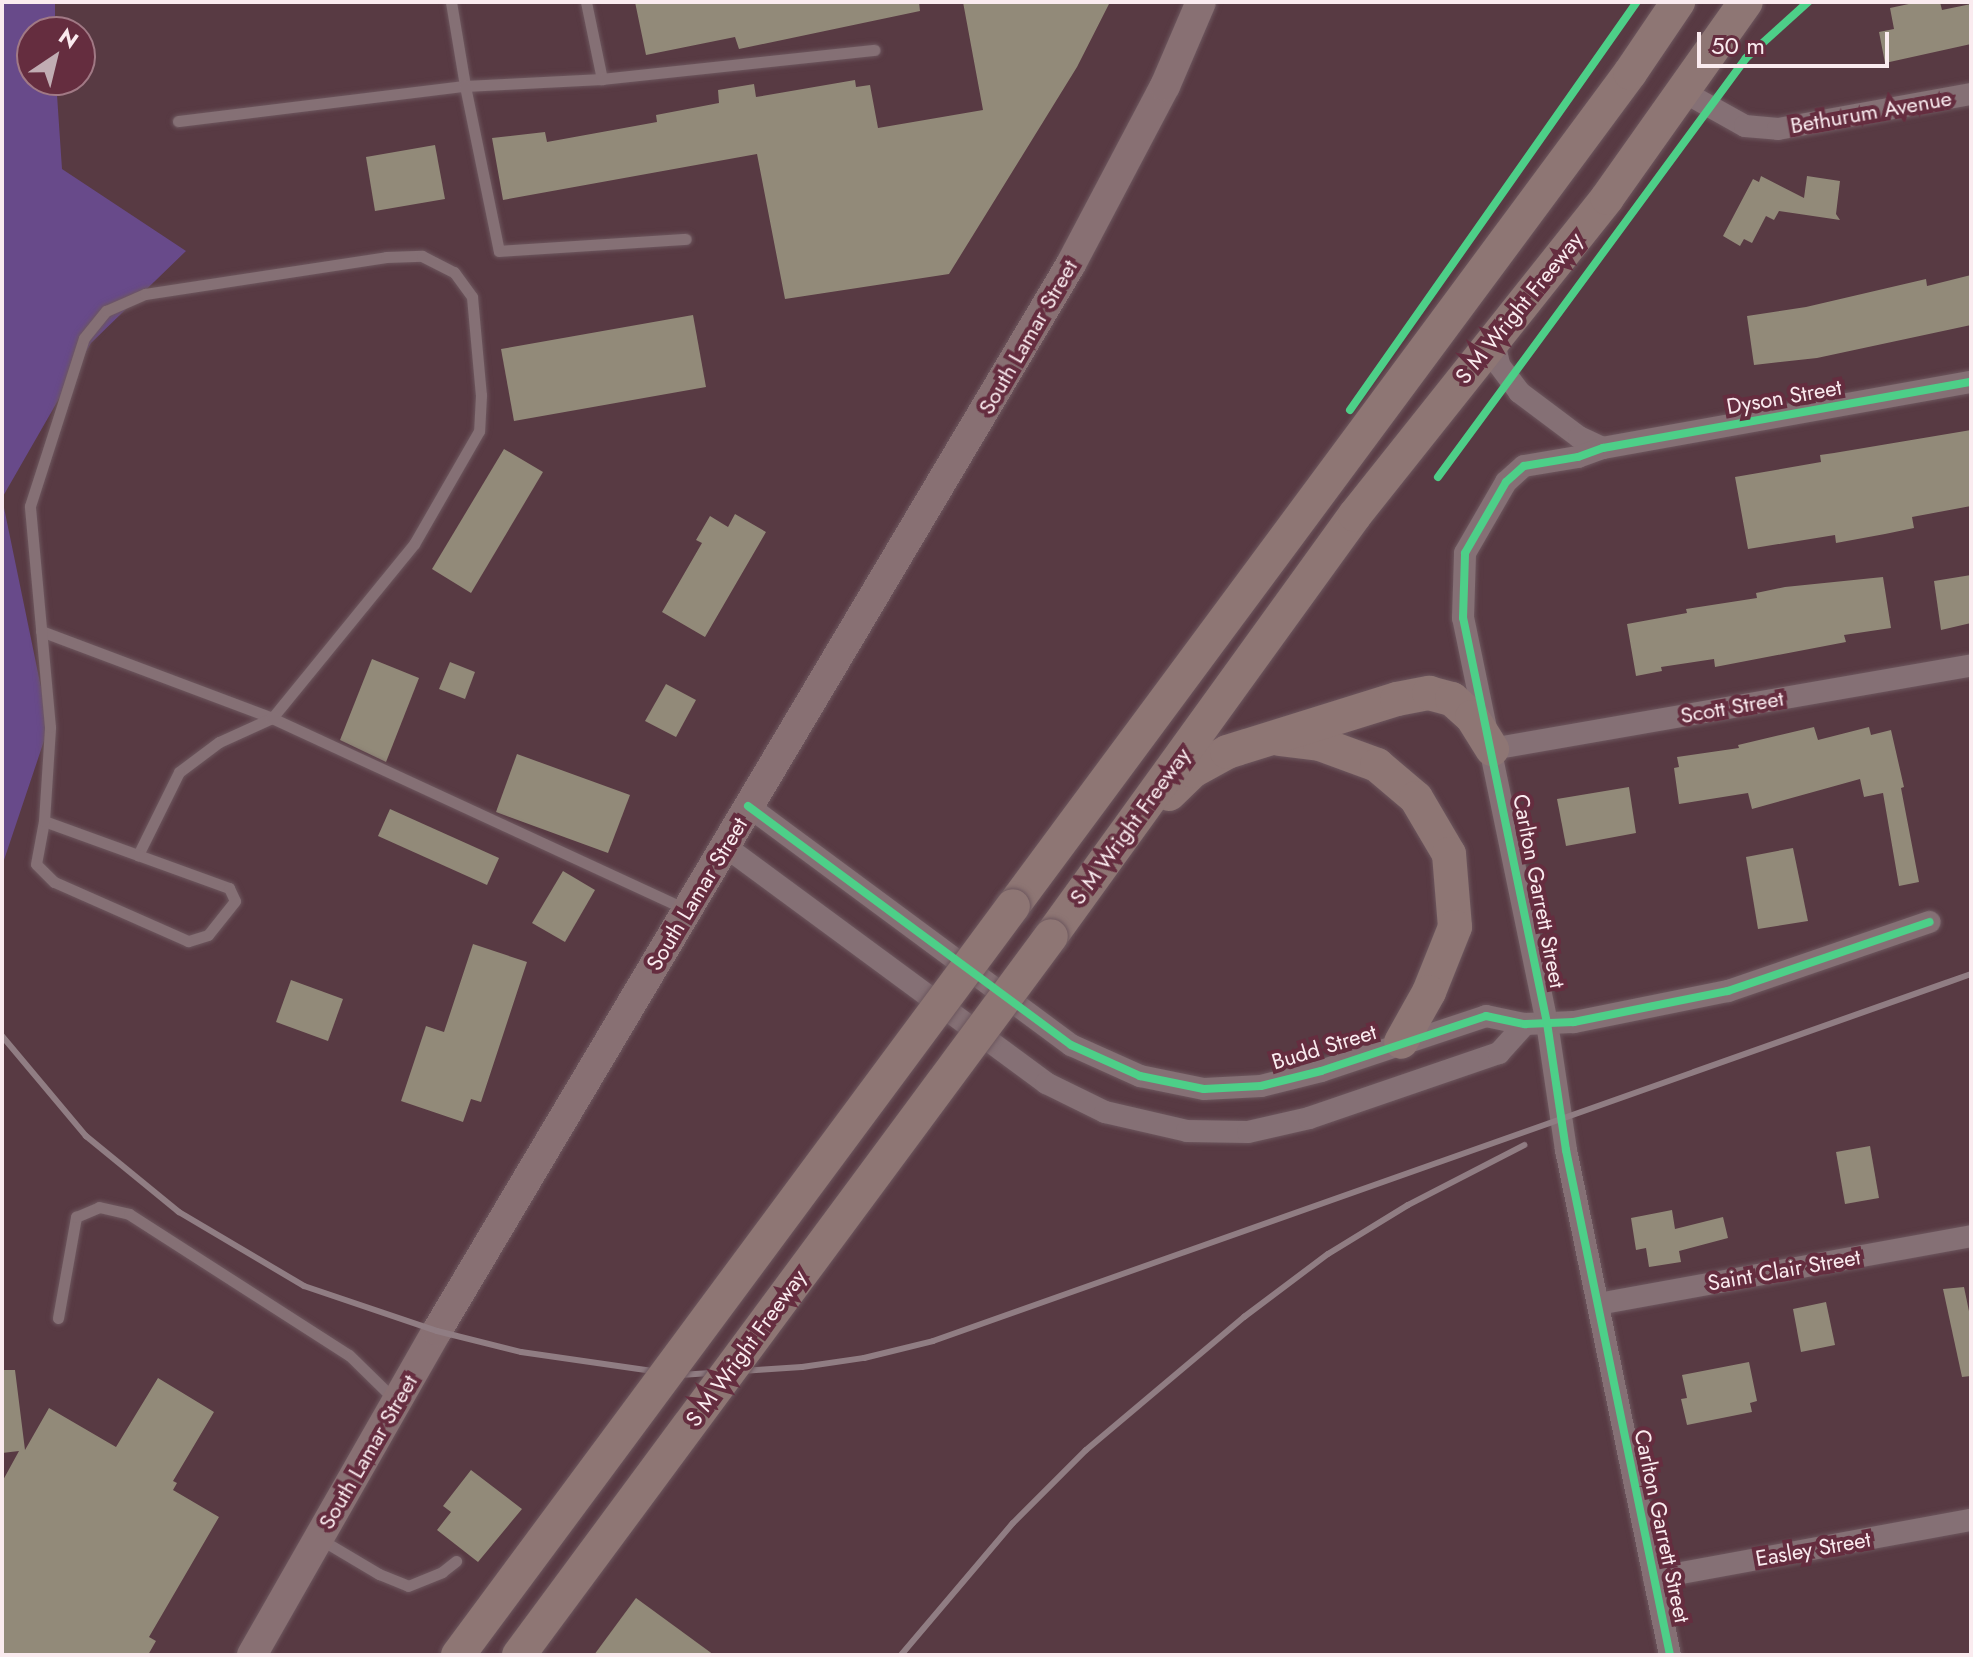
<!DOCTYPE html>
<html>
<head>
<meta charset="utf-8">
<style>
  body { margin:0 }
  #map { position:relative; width:1973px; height:1657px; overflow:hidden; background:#583a43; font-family:Jost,sans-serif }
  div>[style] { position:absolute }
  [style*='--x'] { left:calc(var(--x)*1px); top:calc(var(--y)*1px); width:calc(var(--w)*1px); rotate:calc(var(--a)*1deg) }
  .green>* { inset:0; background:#684a8a }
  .building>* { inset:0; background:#928a79 }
  .roads { filter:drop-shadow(0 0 2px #6d575e) drop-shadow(0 0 2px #6d575e) }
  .service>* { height:11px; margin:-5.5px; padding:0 5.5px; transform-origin:5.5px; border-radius:5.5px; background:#857075 }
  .minor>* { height:22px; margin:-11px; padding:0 11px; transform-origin:11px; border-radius:11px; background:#857075 }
  .secondary>* { height:30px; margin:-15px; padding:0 15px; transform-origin:15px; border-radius:15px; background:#887073 }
  .primary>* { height:34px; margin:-17px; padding:0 17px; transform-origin:17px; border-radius:17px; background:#8e7674 }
  .rail>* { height:6px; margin:-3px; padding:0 3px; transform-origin:3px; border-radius:3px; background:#907d83 }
  .bridges { filter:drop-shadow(0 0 2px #6d575e) drop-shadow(0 0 2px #6d575e) }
  .primary-bridge>* { height:34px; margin:-17px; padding:0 17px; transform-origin:17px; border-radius:17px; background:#8e7674 }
  .cycleway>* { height:8px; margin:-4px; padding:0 4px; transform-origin:4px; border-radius:4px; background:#4dcf88 }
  span { translate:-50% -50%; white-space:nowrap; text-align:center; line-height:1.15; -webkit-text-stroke:8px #652d3f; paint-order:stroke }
  .street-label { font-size:22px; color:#faebef }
  .frame { position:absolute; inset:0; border:4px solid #faebef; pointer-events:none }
  .north { position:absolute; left:16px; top:16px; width:80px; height:80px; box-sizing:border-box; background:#652d3f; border:2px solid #a17985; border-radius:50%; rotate:35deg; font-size:22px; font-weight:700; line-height:32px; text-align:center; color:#faebef }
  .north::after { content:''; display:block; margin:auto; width:28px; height:36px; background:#c1adb3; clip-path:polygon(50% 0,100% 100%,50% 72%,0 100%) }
  .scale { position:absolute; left:1697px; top:32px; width:192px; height:36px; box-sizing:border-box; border:4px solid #faebef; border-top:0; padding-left:10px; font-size:24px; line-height:28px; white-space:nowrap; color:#faebef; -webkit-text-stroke:6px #652d3f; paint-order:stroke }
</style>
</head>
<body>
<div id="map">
  <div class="green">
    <div style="clip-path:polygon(2px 2px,55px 2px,55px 32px,32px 32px,32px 80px,56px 80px,62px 169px,186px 251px,91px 343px,2px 498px,49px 726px,2px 866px)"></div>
  </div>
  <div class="building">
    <div style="clip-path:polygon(635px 2px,919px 2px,920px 11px,739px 49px,735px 37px,646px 55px)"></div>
    <div style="clip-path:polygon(963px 2px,1110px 2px,1077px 67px,949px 274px,785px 299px,757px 154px,503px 200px,492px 138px,545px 132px,547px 142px,657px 122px,656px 115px,719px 103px,718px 90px,754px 84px,756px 97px,855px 80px,856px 87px,870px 85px,878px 128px,983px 110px)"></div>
    <div style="clip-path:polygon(1918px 2px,1940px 2px,1942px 10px,1971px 4px,1971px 44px,1885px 63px,1879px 32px,1894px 29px,1890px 8px)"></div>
    <div style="clip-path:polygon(435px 145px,445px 199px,375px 211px,366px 157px)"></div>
    <div style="clip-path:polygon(1761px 176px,1804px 198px,1807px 176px,1840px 181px,1836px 214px,1840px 220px,1779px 211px,1774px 220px,1766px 216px,1752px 243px,1744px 239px,1740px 246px,1723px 236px,1753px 179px,1759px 182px)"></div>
    <div style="clip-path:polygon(1971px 275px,1971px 325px,1817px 358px,1754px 365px,1747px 316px,1806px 307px,1926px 279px,1927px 286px)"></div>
    <div style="clip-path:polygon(693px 315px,706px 387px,514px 421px,501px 349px)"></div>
    <div style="clip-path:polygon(1971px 430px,1971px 506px,1912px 517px,1914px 528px,1885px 534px,1836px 543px,1835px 535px,1748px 549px,1735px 477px,1821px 462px,1820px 455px,1834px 453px)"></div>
    <div style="clip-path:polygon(504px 449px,543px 472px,471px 593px,432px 569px)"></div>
    <div style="clip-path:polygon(735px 514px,766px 532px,705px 637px,662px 612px,702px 543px,696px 540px,710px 516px,728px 527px)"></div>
    <div style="clip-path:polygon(1971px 575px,1971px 623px,1941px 630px,1934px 581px)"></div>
    <div style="clip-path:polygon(1883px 577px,1891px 628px,1844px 635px,1846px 642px,1715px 667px,1714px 659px,1661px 667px,1662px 671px,1636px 676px,1627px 624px,1687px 613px,1686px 609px,1757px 598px,1756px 593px,1785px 587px)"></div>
    <div style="clip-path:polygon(372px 659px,419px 678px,386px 762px,340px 740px)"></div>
    <div style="clip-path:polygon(450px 662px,475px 672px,465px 699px,439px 689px)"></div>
    <div style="clip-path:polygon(666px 684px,696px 700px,676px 737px,645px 721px)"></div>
    <div style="clip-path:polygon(1814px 727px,1818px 740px,1869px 727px,1871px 735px,1891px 730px,1904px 787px,1901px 788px,1919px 882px,1899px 886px,1883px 793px,1864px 797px,1860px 779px,1752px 809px,1748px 793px,1679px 804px,1674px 768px,1679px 767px,1677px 757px,1739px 748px,1738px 745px)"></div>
    <div style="clip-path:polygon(517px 754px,630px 795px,608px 853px,496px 812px)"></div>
    <div style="clip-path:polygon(1629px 787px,1636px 833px,1566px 846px,1557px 799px)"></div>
    <div style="clip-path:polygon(390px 809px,499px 858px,487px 885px,378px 836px)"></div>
    <div style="clip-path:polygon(1793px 848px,1808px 921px,1758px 929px,1746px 857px)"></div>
    <div style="clip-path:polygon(563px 871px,595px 890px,565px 942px,532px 923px)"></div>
    <div style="clip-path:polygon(473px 944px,527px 962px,481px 1102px,471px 1099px,463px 1122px,401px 1101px,426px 1026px,444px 1032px)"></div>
    <div style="clip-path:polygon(291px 980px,343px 999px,328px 1041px,276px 1022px)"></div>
    <div style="clip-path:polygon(1870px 1146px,1879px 1198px,1845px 1204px,1836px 1152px)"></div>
    <div style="clip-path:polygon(1672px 1210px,1675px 1229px,1723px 1217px,1728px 1238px,1679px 1251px,1681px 1262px,1649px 1267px,1646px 1248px,1636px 1250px,1631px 1218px)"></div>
    <div style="clip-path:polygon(1964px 1287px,1971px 1321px,1971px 1376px,1962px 1377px,1943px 1289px)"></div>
    <div style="clip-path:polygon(1826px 1302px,1835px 1345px,1801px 1352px,1793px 1309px)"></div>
    <div style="clip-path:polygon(1749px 1362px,1757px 1401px,1750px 1403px,1752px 1412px,1687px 1425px,1681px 1399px,1687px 1398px,1682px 1375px)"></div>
    <div style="clip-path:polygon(2px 1370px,15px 1370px,25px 1450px,49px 1408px,116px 1447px,158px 1378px,214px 1412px,173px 1481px,177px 1483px,173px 1490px,219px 1517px,149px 1637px,156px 1641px,148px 1655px,2px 1655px,2px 1482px,19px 1451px,2px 1453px)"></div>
    <div style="clip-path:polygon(471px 1470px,522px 1509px,478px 1562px,437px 1530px,451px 1512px,443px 1506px)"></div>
    <div style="clip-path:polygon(636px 1598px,714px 1655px,594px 1655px)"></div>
  </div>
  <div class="roads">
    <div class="service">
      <div style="--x:451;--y:2;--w:85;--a:80.5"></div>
      <div style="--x:465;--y:86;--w:137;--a:-2.9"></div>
      <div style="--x:586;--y:2;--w:79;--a:78.3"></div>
      <div style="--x:602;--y:79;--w:274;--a:-6.1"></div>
      <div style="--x:178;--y:121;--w:289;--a:-7"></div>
      <div style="--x:465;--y:86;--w:168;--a:78.4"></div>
      <div style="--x:499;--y:251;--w:187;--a:-3.7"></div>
      <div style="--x:41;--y:631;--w:247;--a:20.6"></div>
      <div style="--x:272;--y:718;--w:58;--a:155.6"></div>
      <div style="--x:219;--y:742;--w:50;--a:143.1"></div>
      <div style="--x:179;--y:772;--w:93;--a:116.3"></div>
      <div style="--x:44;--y:821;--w:197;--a:19.9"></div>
      <div style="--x:229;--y:888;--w:14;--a:65"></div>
      <div style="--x:235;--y:901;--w:43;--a:128.5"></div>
      <div style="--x:208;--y:935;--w:21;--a:163"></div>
      <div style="--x:188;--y:941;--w:146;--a:-156.2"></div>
      <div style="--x:54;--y:882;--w:25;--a:-135"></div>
      <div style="--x:36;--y:864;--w:44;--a:-79.5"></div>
      <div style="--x:44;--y:821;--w:94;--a:-86.3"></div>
      <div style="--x:50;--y:727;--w:222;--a:-95.2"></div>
      <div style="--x:30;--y:506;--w:176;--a:-72.2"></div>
      <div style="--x:84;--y:338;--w:35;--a:-51"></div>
      <div style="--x:106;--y:311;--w:43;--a:-23.6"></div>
      <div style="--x:145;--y:294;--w:244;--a:-8.7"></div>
      <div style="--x:386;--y:257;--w:36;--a:-2"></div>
      <div style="--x:422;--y:256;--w:36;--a:27"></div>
      <div style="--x:454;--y:272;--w:31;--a:54"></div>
      <div style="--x:472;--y:297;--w:98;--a:84.8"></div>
      <div style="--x:481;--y:395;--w:36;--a:93"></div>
      <div style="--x:479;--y:431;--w:130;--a:119.9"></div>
      <div style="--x:414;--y:544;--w:225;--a:129.2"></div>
      <div style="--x:272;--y:718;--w:457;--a:24.8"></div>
      <div style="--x:58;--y:1318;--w:103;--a:-79.9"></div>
      <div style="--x:76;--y:1217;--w:25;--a:-23"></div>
      <div style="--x:99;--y:1207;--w:31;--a:13"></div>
      <div style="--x:129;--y:1214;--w:261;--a:32.7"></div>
      <div style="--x:349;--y:1355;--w:66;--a:44.4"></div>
      <div style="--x:320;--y:1539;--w:69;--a:30.7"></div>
      <div style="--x:379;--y:1574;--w:31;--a:22"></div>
      <div style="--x:408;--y:1586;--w:37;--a:-22"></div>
      <div style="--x:442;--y:1572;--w:18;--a:-38"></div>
    </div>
    <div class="minor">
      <div style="--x:1684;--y:92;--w:70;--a:29.1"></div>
      <div style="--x:1745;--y:126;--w:33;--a:5"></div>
      <div style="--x:1778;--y:129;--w:196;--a:-10.3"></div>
      <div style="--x:1493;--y:338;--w:28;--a:77"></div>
      <div style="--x:1499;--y:365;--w:34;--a:53"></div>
      <div style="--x:1519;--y:392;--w:75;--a:36.9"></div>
      <div style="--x:1579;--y:437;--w:26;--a:25"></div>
      <div style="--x:1492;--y:749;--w:486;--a:-9.9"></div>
      <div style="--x:748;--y:806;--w:402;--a:36.5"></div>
      <div style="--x:1071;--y:1045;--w:76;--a:24.2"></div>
      <div style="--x:1140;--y:1076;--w:65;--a:11.5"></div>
      <div style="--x:1204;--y:1089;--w:57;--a:-3"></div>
      <div style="--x:1261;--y:1086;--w:62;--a:-14"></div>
      <div style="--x:1321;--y:1071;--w:174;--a:-18.4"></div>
      <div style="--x:1486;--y:1016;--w:40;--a:12"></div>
      <div style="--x:1525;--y:1024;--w:49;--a:-2.3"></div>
      <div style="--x:1574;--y:1022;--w:157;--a:-11.4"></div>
      <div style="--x:1728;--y:991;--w:213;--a:-18.9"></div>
      <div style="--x:726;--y:847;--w:398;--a:36.4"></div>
      <div style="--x:1046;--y:1083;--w:66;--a:26.2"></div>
      <div style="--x:1105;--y:1112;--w:84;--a:13"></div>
      <div style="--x:1187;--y:1131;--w:61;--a:0.9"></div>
      <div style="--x:1248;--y:1132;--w:63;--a:-12.9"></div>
      <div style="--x:1309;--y:1118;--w:201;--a:-18.9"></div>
      <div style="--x:1499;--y:1053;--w:39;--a:-48"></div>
      <div style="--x:1598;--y:1304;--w:379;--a:-10.3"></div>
      <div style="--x:1654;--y:1578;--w:322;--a:-10.4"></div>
      <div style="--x:1670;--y:1655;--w:516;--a:-101.64"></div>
      <div style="--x:1566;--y:1150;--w:128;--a:-98.5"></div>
      <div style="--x:1547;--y:1023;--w:414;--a:-101.7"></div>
      <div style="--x:1463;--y:618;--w:65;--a:-88.2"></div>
      <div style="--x:1465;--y:553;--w:82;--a:-60"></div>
      <div style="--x:1506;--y:482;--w:24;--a:-42"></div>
      <div style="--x:1524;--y:466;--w:55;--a:-9.5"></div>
      <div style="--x:1578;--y:457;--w:27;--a:-20"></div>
      <div style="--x:1603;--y:448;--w:374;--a:-10.2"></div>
    </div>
    <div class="secondary">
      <div style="--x:252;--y:1655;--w:373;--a:-60.3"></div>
      <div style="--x:437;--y:1331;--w:1241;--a:-59.28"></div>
      <div style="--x:1071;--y:264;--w:201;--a:-62.2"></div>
      <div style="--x:1165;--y:86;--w:91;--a:-66.8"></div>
    </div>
    <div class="primary">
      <div style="--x:1279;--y:739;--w:41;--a:7"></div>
      <div style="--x:1320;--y:744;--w:61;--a:20.2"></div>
      <div style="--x:1377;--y:765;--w:51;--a:40.2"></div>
      <div style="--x:1416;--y:798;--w:65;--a:59.5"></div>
      <div style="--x:1449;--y:854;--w:73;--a:85.3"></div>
      <div style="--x:1455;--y:927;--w:70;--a:111.8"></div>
      <div style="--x:1429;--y:992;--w:57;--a:119.2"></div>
      <div style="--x:1169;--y:794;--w:33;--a:-44"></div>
      <div style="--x:1193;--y:771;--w:39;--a:-29"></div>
      <div style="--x:1227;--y:752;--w:178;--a:-17.3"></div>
      <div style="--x:1397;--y:699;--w:33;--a:-11"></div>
      <div style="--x:1429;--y:693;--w:24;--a:15"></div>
      <div style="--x:1452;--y:699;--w:27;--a:42"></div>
      <div style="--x:1472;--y:717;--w:38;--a:58"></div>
      <div style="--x:1013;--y:906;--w:1037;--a:-53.47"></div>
      <div style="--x:1630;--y:73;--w:86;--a:-55.9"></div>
      <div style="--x:1051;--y:936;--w:519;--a:-54.17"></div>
      <div style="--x:1355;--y:515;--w:405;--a:-51.5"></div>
      <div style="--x:1607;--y:198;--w:240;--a:-54.7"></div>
    </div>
  </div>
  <div class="rail">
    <div style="--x:2;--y:1036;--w:131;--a:50"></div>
    <div style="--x:86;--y:1136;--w:120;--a:39.3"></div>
    <div style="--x:179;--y:1212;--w:145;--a:30.6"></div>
    <div style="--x:304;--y:1286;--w:140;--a:18.7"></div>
    <div style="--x:437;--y:1331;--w:87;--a:14"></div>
    <div style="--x:521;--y:1352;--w:161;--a:8.2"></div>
    <div style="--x:680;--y:1375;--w:122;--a:-3.8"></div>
    <div style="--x:802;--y:1367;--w:63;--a:-8.3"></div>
    <div style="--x:864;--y:1358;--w:71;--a:-13.8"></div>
    <div style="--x:933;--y:1341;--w:1101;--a:-19.47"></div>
    <div style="--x:901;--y:1655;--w:173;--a:-49.7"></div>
    <div style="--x:1013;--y:1523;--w:103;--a:-45"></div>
    <div style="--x:1086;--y:1450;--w:207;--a:-40.1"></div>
    <div style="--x:1244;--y:1317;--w:105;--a:-36.9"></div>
    <div style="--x:1328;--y:1254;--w:94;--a:-31.5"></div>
    <div style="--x:1408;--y:1205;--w:131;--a:-27.3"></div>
  </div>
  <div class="bridges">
    <div class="primary-bridge">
      <div style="--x:458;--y:1655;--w:932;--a:-53.46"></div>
      <div style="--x:519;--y:1655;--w:894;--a:-53.5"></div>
    </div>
  </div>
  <div class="cycleway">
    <div style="--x:1350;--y:410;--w:499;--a:-54.9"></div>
    <div style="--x:1438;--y:477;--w:520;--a:-53.68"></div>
    <div style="--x:1746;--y:58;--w:84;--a:-42.1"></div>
    <div style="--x:748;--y:806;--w:402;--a:36.5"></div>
    <div style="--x:1071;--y:1045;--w:76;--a:24.2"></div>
    <div style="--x:1140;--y:1076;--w:65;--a:11.5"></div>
    <div style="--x:1204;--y:1089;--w:57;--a:-3"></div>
    <div style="--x:1261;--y:1086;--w:62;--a:-14"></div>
    <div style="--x:1321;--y:1071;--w:174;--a:-18.4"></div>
    <div style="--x:1486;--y:1016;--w:40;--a:12"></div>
    <div style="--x:1525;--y:1024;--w:49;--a:-2.3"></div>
    <div style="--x:1574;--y:1022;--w:157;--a:-11.4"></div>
    <div style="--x:1728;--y:991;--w:213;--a:-18.9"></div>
    <div style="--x:1670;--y:1655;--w:516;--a:-101.64"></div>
    <div style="--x:1566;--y:1150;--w:128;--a:-98.5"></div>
    <div style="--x:1547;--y:1023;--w:414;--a:-101.7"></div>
    <div style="--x:1463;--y:618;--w:65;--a:-88.2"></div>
    <div style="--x:1465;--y:553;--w:82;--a:-60"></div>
    <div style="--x:1506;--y:482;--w:24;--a:-42"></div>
    <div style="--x:1524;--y:466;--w:55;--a:-9.5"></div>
    <div style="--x:1578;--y:457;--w:27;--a:-20"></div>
    <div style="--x:1603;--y:448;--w:374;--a:-10.2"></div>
  </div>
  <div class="street-label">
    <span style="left:1871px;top:112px;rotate:-10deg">Bethurum Avenue</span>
    <span style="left:1519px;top:308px;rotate:-51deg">S M Wright Freeway</span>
    <span style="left:1028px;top:337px;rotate:-60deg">South Lamar Street</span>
    <span style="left:1784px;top:397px;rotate:-10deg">Dyson Street</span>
    <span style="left:1732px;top:707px;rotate:-10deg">Scott Street</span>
    <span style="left:1130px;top:826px;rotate:-54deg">S M Wright Freeway</span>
    <span style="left:1539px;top:891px;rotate:79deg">Carlton Garrett Street</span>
    <span style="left:697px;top:894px;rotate:-59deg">South Lamar Street</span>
    <span style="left:1324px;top:1047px;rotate:-17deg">Budd Street</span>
    <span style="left:1784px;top:1270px;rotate:-10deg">Saint Clair Street</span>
    <span style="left:746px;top:1348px;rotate:-54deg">S M Wright Freeway</span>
    <span style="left:368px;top:1452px;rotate:-60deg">South Lamar Street</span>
    <span style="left:1662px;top:1526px;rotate:78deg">Carlton Garrett Street</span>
    <span style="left:1813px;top:1549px;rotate:-10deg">Easley Street</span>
  </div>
  <div class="frame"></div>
  <div class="north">N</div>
  <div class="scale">50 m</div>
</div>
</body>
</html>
